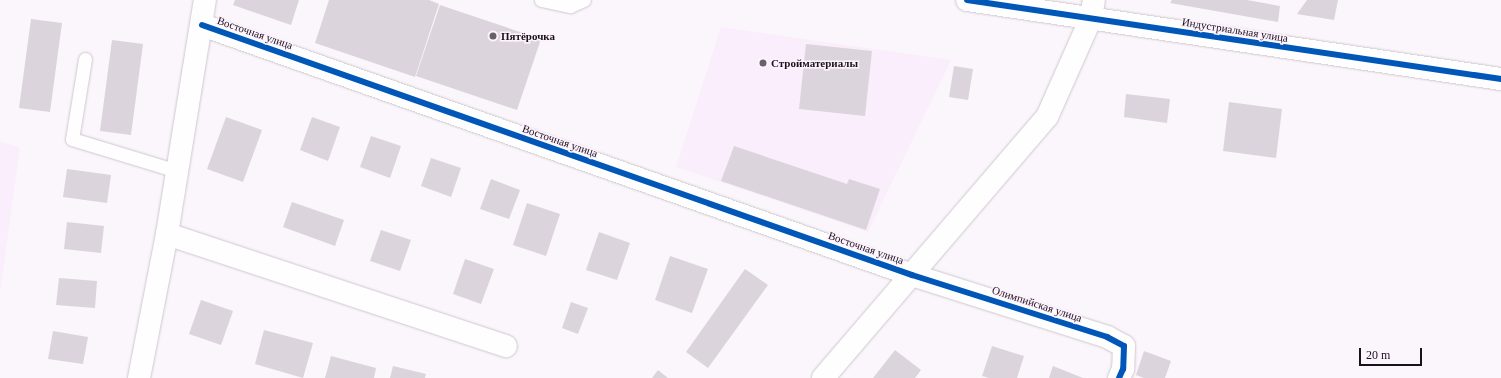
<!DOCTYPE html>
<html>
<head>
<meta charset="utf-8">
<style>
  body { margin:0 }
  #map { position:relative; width:1501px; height:378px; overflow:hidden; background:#fbf6fb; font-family:Georgia,serif }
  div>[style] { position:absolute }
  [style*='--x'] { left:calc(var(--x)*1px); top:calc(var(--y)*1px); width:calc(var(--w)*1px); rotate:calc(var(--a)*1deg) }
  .built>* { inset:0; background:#faeefc }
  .building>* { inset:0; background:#dbd4dc }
  .roads { filter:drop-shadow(0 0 1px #cec7cf) drop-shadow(0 0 1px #cec7cf) }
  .service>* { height:13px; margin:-6.5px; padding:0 6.5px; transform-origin:6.5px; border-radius:6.5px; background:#fefefe }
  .minor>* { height:22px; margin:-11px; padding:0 11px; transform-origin:11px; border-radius:11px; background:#fefefe }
  .tertiary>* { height:22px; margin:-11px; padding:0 11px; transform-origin:11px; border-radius:11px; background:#fefefe }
  .cycleway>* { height:6px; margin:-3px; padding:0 3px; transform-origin:3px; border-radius:3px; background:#0057b8 }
  .dots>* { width:11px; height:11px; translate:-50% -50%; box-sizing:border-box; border:2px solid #fdf3fe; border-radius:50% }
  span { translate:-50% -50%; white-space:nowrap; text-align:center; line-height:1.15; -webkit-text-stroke:3px #fdf3fe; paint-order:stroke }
  .street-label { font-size:11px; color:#1a111b }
  .poi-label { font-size:11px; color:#1a111b; font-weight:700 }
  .left { translate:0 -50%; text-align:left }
  .scale { position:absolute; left:1359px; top:348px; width:63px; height:18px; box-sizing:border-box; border:2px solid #1a111b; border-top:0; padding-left:5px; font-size:12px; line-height:14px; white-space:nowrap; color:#1a111b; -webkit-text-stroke:3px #fdf3fe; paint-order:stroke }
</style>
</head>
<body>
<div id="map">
  <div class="built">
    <div style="clip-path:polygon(721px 27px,951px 60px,868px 232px,676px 167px)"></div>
    <div style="clip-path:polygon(0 141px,20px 148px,0 292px)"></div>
  </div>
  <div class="building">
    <div style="clip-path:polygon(235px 0,299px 0,291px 25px,233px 5px)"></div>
    <div style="clip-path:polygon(329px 0,429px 0,439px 4px,415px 77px,315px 43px)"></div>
    <div style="clip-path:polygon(1172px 0,1247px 0,1280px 6px,1278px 22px,1170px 3px)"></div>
    <div style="clip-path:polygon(1307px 0,1338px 0,1334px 20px,1297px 14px)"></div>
    <div style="clip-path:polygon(440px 5px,541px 39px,517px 110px,416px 76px)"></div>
    <div style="clip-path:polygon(31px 19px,62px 23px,50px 112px,19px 108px)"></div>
    <div style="clip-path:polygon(112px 40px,143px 44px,131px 135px,100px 131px)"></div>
    <div style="clip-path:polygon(806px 44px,872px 51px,865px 116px,799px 109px)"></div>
    <div style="clip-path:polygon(954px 66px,973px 69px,968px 100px,949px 97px)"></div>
    <div style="clip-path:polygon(1126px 94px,1170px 99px,1167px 123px,1124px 117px)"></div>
    <div style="clip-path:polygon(1229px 102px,1282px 109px,1276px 158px,1223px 151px)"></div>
    <div style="clip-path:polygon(226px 117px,262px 130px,243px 182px,207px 169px)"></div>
    <div style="clip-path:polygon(312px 117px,340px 127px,328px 161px,300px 150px)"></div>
    <div style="clip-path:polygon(371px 136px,401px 146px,390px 178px,360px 167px)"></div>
    <div style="clip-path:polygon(734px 146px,847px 184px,849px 179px,880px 189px,866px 230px,721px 181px)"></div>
    <div style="clip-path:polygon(431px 158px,461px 168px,451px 197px,421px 186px)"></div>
    <div style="clip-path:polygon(67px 169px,111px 175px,107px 203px,63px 197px)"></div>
    <div style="clip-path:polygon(491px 179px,520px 190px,509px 219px,480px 209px)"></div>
    <div style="clip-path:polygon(292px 202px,344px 220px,335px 246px,283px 227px)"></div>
    <div style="clip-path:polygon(527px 203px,560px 214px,546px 256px,513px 245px)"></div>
    <div style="clip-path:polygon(67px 222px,104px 226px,101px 253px,64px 249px)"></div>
    <div style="clip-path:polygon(381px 230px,411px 240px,400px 271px,370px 261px)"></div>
    <div style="clip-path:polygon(599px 232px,630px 243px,617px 280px,586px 270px)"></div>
    <div style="clip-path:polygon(670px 256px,708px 269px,692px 313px,655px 300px)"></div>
    <div style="clip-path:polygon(465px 259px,494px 269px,481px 304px,453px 294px)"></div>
    <div style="clip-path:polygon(745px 269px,768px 285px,708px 368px,686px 352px)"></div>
    <div style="clip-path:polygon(59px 278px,97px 281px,95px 308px,56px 305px)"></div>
    <div style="clip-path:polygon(201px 300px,233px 311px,221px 345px,189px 334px)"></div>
    <div style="clip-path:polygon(571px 302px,588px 308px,578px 334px,562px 328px)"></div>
    <div style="clip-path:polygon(264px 330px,313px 343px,303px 378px,255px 364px)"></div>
    <div style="clip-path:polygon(53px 331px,88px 337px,83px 364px,48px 359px)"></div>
    <div style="clip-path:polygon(992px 346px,1024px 356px,1017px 378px,989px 378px,982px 376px)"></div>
    <div style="clip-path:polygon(895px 350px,921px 370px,915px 378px,873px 378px)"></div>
    <div style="clip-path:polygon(1144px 351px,1171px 361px,1165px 378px,1144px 378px,1136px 375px)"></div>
    <div style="clip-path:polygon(331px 356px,376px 368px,374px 378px,325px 378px)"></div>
    <div style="clip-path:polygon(393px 366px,426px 374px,425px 378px,390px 378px)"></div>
    <div style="clip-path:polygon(1053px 366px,1083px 378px,1049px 378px)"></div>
    <div style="clip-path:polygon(658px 370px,668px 378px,652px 378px)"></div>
  </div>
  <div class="roads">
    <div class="service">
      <div style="--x:541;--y:0;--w:30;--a:12"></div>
      <div style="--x:570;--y:6;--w:15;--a:-23"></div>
      <div style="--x:85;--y:59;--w:81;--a:99.2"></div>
      <div style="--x:72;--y:139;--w:110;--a:16.9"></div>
    </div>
    <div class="minor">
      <div style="--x:202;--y:25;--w:753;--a:19.4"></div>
      <div style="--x:912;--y:275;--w:205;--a:17.6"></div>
      <div style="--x:1107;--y:337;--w:19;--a:28"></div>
      <div style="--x:1124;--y:346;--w:23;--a:92"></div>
      <div style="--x:1123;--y:369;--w:10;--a:114"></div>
      <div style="--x:167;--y:234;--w:357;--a:18.3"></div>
      <div style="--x:139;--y:378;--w:147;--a:-79"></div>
      <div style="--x:167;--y:234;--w:237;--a:-80.8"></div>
      <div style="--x:823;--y:378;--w:344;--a:-49.4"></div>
      <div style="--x:1047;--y:117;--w:108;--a:-66"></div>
      <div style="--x:1091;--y:18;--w:18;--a:-81"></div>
    </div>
    <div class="tertiary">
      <div style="--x:967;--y:0;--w:540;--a:8.42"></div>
    </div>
  </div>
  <div class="cycleway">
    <div style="--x:967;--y:0;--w:540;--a:8.42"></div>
    <div style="--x:202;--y:25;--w:753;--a:19.4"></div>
    <div style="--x:912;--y:275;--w:205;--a:17.6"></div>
    <div style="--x:1107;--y:337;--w:19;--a:28"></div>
    <div style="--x:1124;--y:346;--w:23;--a:92"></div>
    <div style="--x:1123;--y:369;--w:10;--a:114"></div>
  </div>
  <div class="dots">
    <div style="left:493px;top:36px;background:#696169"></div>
    <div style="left:763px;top:63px;background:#696169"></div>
  </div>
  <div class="street-label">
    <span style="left:1235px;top:30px;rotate:9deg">Индустриальная улица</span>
    <span style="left:255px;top:33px;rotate:19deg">Восточная улица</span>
    <span style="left:560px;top:141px;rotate:19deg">Восточная улица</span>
    <span style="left:866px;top:248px;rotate:19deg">Восточная улица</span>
    <span style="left:1037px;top:304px;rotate:18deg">Олимпийская улица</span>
  </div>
  <div class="poi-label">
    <span class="left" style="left:501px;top:36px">Пятёрочка</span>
    <span class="left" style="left:771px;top:63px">Стройматериалы</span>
  </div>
  <div class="scale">20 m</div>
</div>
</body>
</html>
